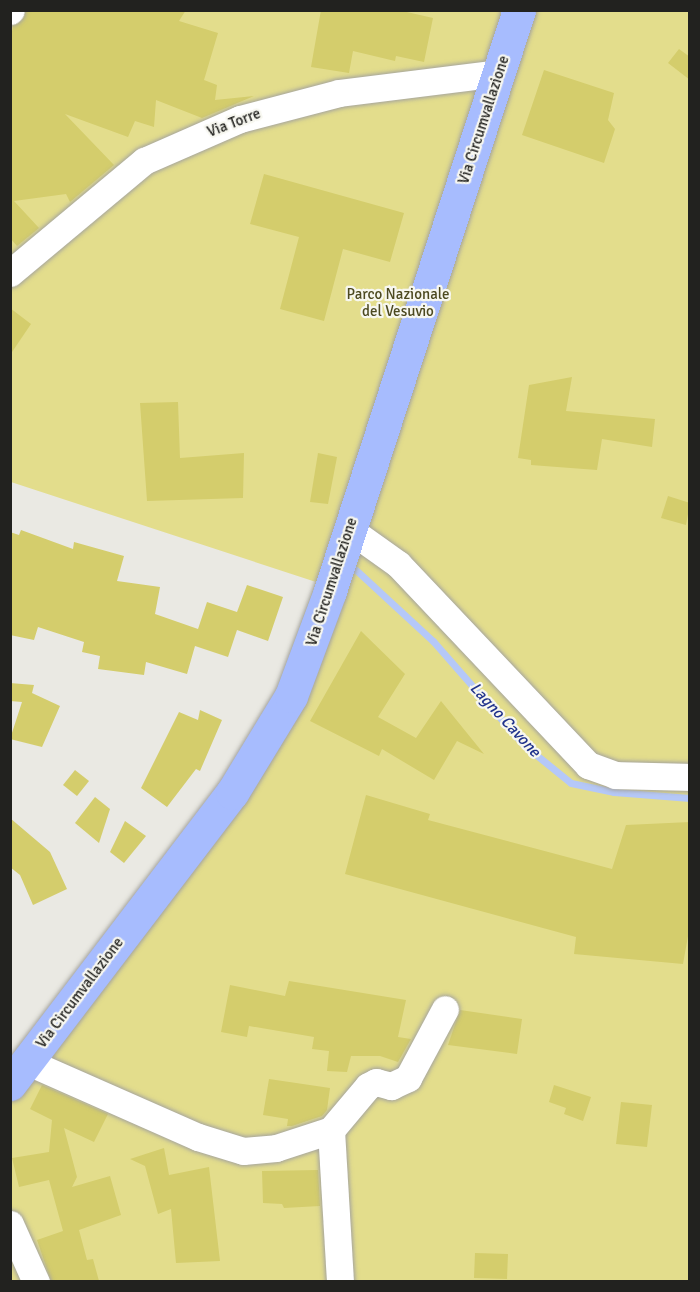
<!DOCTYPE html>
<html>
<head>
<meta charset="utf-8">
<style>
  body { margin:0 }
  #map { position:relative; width:700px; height:1292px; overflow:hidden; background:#eae9e3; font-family:Signika,sans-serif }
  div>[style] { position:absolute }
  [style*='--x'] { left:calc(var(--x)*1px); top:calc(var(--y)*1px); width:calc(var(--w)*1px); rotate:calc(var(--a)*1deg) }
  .green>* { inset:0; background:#e3dd8c }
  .stream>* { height:7px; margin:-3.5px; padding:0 3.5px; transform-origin:3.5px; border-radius:3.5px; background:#b5c8f8 }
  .building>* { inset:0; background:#d4cd6c }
  .roads { filter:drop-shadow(0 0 2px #a5a49e) drop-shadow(0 0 2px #a5a49e) }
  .minor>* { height:27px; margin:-13.5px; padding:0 13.5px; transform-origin:13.5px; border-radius:13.5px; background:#fff }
  .major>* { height:33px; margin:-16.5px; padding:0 16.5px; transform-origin:16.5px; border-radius:16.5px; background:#a7bcfe }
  span { translate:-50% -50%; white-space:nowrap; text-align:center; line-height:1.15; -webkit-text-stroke:4.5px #f7f7f0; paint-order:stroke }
  .street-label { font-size:15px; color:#22221f }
  .park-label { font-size:15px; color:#4c4920 }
  .water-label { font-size:16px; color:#21338c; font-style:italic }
  .frame { position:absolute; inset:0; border:12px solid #22221f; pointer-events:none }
</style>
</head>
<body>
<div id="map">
  <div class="green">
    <div style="clip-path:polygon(11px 11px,689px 11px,689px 1281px,11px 1281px,10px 1074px,263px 726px,316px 582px,11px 482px)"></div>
  </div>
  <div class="stream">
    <div style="--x:356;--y:570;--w:105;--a:42.7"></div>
    <div style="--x:433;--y:641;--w:138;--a:48.8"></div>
    <div style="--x:524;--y:745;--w:60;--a:39"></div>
    <div style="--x:571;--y:783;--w:44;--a:11.8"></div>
    <div style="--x:614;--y:792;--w:76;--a:4.5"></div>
  </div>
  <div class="building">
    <div style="clip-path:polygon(26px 10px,186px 10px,179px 21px,218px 33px,204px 80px,217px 85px,215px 100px,254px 96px,202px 118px,156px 100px,154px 127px,135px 121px,128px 137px,65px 114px,114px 165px,70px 202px,66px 194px,14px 201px,39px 228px,17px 246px,10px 238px,10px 42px,13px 26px,22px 21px)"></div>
    <div style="clip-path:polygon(321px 10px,398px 10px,433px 18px,424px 62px,396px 56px,395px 61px,353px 51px,349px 73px,311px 67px)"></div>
    <div style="clip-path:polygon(679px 49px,690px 57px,690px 80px,668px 63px)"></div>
    <div style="clip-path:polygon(544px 70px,614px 93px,608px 120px,615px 129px,604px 163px,522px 135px)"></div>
    <div style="clip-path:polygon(264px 174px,404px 213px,390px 262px,343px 249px,324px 321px,280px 309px,299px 237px,250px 224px)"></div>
    <div style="clip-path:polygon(10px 308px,31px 324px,10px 355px)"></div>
    <div style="clip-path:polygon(572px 377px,566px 411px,655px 419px,652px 447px,602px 439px,597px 470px,531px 465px,531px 460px,518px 458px,529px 385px)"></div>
    <div style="clip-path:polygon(178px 402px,180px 458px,244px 453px,243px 498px,147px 501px,140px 403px)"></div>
    <div style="clip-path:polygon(318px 453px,337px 457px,328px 504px,310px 502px)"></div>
    <div style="clip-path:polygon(668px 496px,690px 503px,686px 525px,661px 518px)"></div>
    <div style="clip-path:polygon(21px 530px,73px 549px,74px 542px,124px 556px,117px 581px,160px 587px,155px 614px,198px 629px,207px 602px,237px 612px,247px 585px,283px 597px,268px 641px,237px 630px,228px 657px,195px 646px,187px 674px,146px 662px,144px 675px,98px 669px,100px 656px,82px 652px,84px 642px,38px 627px,34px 640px,10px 635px,10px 532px,19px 535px)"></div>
    <div style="clip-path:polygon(361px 631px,405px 674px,378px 717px,416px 738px,441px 701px,484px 754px,457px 741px,434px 780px,382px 749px,379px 756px,310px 721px)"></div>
    <div style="clip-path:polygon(10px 683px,34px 685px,32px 693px,60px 706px,42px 747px,10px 739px,22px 702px,10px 701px)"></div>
    <div style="clip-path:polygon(200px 710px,222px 720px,200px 771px,196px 769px,167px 807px,141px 788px,179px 712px,198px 720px)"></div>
    <div style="clip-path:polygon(75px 770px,89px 781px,77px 796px,63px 785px)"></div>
    <div style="clip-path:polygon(366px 795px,430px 814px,428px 820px,612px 869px,626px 825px,690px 822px,690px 925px,683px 964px,574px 954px,576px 937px,345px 874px)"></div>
    <div style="clip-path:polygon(95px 797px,110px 809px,99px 843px,75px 823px)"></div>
    <div style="clip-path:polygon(10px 818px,50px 852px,67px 889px,33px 905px,20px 875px,10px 867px)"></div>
    <div style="clip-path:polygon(125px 821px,146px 836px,124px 863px,110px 852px)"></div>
    <div style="clip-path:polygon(289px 981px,406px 1000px,398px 1037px,411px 1039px,398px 1062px,380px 1056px,351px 1056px,347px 1072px,327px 1071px,329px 1051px,312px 1049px,314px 1037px,249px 1026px,247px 1037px,221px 1032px,230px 985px,285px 996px)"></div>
    <div style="clip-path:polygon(460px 1010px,522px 1019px,517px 1054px,448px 1045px)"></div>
    <div style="clip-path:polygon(269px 1079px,330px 1088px,327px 1110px,322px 1116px,292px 1126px,287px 1126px,288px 1119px,263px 1115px)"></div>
    <div style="clip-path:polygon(42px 1085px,108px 1114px,94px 1142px,64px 1128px,77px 1177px,72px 1187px,110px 1176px,121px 1215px,79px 1230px,87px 1260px,93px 1259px,99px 1281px,51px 1281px,37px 1240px,63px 1231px,49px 1180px,19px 1187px,12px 1158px,49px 1152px,52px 1120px,30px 1109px)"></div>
    <div style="clip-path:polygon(554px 1085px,591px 1097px,583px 1121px,564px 1114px,566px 1108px,549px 1102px)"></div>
    <div style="clip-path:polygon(621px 1102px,652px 1105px,647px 1147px,616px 1144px)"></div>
    <div style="clip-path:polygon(164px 1148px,169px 1175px,209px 1167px,220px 1261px,176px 1263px,171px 1209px,158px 1214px,145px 1166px,130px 1159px)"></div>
    <div style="clip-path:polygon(318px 1170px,320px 1206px,284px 1208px,282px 1204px,263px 1203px,262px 1171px)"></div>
    <div style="clip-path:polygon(475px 1253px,508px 1254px,507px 1279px,474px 1278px)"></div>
  </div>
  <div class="roads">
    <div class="minor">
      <div style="--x:10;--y:11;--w:1;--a:-45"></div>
      <div style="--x:10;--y:273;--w:175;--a:-39.9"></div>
      <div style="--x:144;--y:161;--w:105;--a:-23.6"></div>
      <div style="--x:240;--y:119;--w:102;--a:-14.7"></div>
      <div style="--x:339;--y:93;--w:161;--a:-7.1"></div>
      <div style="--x:349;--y:529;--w:60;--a:35.5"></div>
      <div style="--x:398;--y:564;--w:277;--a:46.6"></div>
      <div style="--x:588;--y:765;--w:29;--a:20"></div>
      <div style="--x:615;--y:775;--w:75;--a:1.5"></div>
      <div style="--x:28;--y:1062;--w:186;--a:23.8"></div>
      <div style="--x:198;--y:1137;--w:47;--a:17.3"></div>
      <div style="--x:243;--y:1151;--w:33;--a:-5"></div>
      <div style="--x:276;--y:1148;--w:58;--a:-18.1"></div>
      <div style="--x:331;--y:1130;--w:57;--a:-49.9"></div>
      <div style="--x:368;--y:1086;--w:9;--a:-27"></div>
      <div style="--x:376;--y:1082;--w:16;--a:15"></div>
      <div style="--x:391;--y:1086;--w:19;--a:-25"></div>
      <div style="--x:408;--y:1078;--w:78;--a:-61.8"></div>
      <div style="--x:331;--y:1130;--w:152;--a:86.6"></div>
      <div style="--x:10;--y:1224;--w:64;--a:65.9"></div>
    </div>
    <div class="major">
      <div style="--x:10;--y:1084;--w:366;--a:-52.7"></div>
      <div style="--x:232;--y:793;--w:114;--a:-58.7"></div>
      <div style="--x:291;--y:696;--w:112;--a:-69.6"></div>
      <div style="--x:330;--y:591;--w:611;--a:-71.98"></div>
    </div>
  </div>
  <div class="street-label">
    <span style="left:484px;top:120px;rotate:-72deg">Via Circumvallazione</span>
    <span style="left:234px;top:123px;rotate:-21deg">Via Torre</span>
    <span style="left:332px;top:582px;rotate:-72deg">Via Circumvallazione</span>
    <span style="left:80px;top:993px;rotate:-53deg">Via Circumvallazione</span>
  </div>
  <div class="park-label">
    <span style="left:398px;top:303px">Parco Nazionale<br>del Vesuvio</span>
  </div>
  <div class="water-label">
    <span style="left:505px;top:720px;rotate:47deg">Lagno Cavone</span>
  </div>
  <div class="frame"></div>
</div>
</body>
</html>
